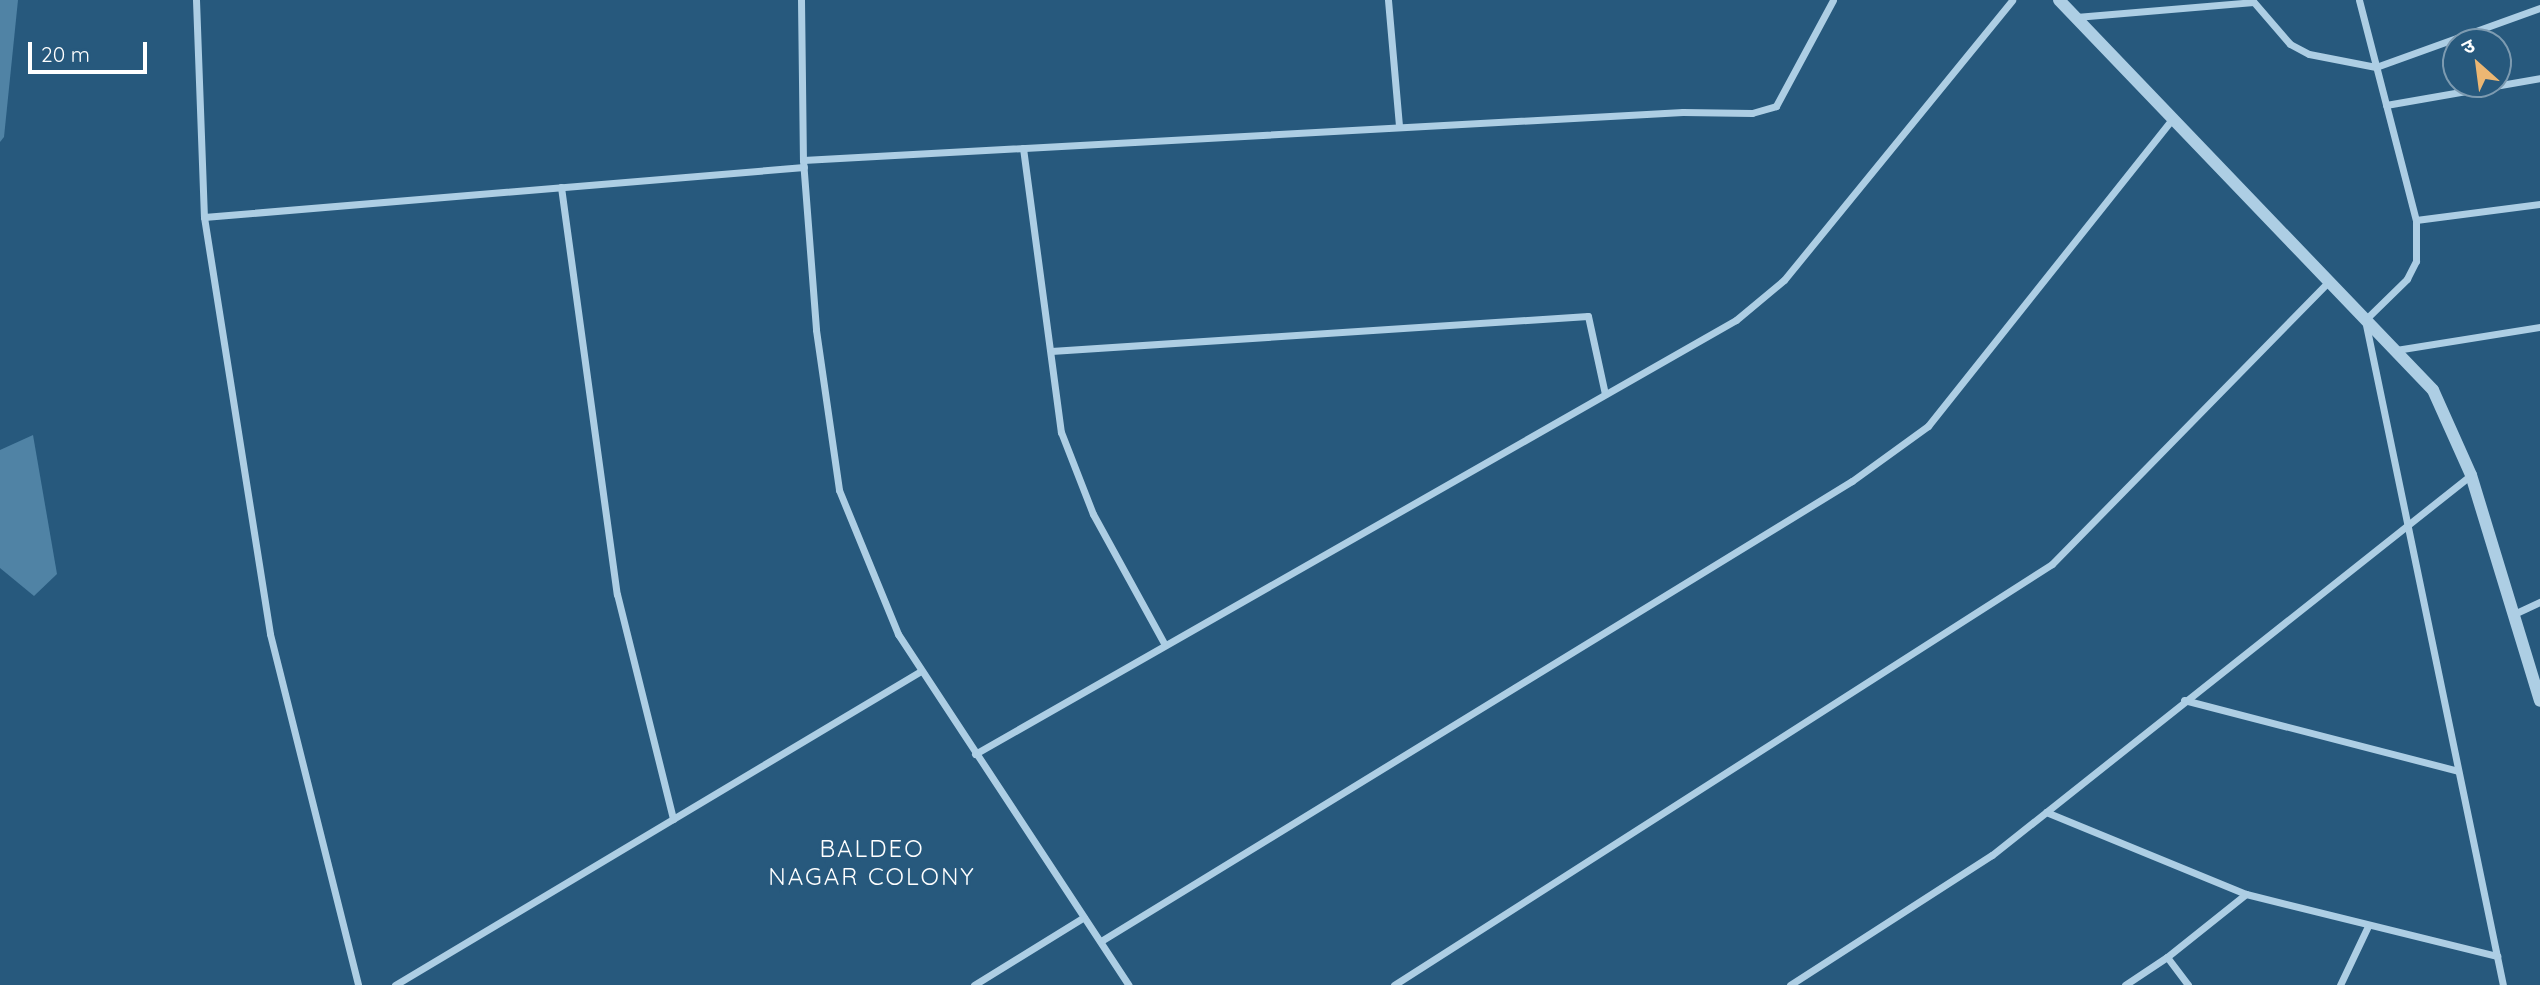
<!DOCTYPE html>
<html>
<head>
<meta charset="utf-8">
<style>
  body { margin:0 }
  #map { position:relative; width:2540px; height:985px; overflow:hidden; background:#27597d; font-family:Quicksand,"Noto Sans Devanagari",sans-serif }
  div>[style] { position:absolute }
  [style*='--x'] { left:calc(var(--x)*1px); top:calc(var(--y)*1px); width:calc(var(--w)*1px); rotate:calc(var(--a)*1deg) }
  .building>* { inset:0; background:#5083a5 }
  .minor>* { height:7px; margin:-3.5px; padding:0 3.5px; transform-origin:3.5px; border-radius:3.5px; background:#adcee4 }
  .tertiary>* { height:12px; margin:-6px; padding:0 6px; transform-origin:6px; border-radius:6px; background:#adcee4 }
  span { translate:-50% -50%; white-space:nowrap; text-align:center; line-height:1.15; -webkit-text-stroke:5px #27597d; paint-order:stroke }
  .neighbourhood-label { font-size:24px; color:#fff; letter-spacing:2px }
  .north { position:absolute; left:2442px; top:28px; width:70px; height:70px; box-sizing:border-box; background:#27597d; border:2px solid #7d9bb1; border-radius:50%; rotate:332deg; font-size:19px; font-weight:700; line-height:28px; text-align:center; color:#fff }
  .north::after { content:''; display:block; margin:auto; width:24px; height:32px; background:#ecb773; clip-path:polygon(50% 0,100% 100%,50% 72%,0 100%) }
  .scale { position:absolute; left:28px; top:42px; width:119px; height:32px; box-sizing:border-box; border:4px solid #fff; border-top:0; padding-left:9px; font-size:21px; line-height:24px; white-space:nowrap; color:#fff; -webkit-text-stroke:5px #27597d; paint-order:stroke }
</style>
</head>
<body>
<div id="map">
  <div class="building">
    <div style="clip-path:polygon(0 0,18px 0,4px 137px,0 142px)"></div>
    <div style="clip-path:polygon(33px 435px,57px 574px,34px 596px,0 568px,0 450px)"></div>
  </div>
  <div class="minor">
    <div style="--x:196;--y:0;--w:217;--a:87.9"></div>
    <div style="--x:204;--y:217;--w:422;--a:81"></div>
    <div style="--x:270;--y:634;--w:362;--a:75.9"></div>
    <div style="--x:801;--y:0;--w:160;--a:89.3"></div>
    <div style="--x:803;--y:160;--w:170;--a:85.6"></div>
    <div style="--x:816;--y:330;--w:162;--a:81.8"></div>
    <div style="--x:839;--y:490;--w:156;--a:67.7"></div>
    <div style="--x:898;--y:634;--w:420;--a:56.7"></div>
    <div style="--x:1388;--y:0;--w:127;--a:85"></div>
    <div style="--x:2252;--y:0;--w:58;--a:49.2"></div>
    <div style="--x:2290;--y:44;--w:21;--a:28"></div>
    <div style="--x:2309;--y:54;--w:68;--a:11"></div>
    <div style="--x:2376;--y:67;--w:174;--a:-19.8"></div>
    <div style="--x:2359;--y:0;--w:227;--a:75.5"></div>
    <div style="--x:2416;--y:220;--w:41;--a:90"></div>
    <div style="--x:2416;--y:261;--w:20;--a:117"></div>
    <div style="--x:2407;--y:279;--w:59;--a:135.7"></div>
    <div style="--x:2365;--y:320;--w:679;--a:78.28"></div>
    <div style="--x:2076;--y:17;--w:178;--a:-4.8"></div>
    <div style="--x:2386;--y:105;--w:156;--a:-9.9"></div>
    <div style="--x:1023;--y:148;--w:287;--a:82.4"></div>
    <div style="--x:1061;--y:432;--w:88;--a:68.7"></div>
    <div style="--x:1093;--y:514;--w:149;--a:61.2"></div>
    <div style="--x:803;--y:160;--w:881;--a:-3.12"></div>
    <div style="--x:1683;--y:112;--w:69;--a:0.8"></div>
    <div style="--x:1752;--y:113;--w:25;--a:-16"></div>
    <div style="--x:1776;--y:106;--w:120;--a:-61.7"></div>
    <div style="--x:561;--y:187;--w:411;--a:82.2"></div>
    <div style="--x:617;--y:594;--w:232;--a:76"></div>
    <div style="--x:204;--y:217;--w:602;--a:-4.76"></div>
    <div style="--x:2416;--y:220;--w:125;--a:-7.4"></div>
    <div style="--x:2396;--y:350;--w:146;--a:-9.1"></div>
    <div style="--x:1051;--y:351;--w:538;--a:-3.73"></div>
    <div style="--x:1588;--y:316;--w:80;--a:77.7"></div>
    <div style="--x:2514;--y:614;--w:29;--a:-25"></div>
    <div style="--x:2184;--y:700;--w:283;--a:14.5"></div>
    <div style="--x:975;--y:754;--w:876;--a:-29.7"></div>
    <div style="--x:1736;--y:320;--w:62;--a:-39.8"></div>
    <div style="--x:1784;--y:280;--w:361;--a:-50.8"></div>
    <div style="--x:2046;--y:812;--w:216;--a:22.3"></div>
    <div style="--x:2246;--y:894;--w:259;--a:13.9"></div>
    <div style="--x:1101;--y:941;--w:881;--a:-31.49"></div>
    <div style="--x:1852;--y:481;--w:94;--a:-35.9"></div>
    <div style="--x:1928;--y:426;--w:391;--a:-51.5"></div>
    <div style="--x:2167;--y:957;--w:101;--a:-38.6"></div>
    <div style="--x:395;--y:985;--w:613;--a:-30.84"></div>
    <div style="--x:974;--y:985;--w:129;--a:-31.7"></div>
    <div style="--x:1394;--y:985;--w:781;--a:-32.61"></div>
    <div style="--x:2052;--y:564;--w:393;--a:-45.6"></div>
    <div style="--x:1790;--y:985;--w:240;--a:-32.8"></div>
    <div style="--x:1992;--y:855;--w:611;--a:-38.43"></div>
    <div style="--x:2125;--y:985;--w:50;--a:-33.7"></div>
    <div style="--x:2167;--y:957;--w:35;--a:53"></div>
    <div style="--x:2340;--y:985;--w:65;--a:-64.6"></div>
  </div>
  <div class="tertiary">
    <div style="--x:2059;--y:0;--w:540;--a:46.2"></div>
    <div style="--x:2433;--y:390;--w:93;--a:65.9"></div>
    <div style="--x:2471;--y:475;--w:236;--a:73"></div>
  </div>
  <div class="neighbourhood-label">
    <span style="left:872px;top:863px">BALDEO<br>NAGAR COLONY</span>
  </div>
  <div class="north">उ</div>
  <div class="scale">20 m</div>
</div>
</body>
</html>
